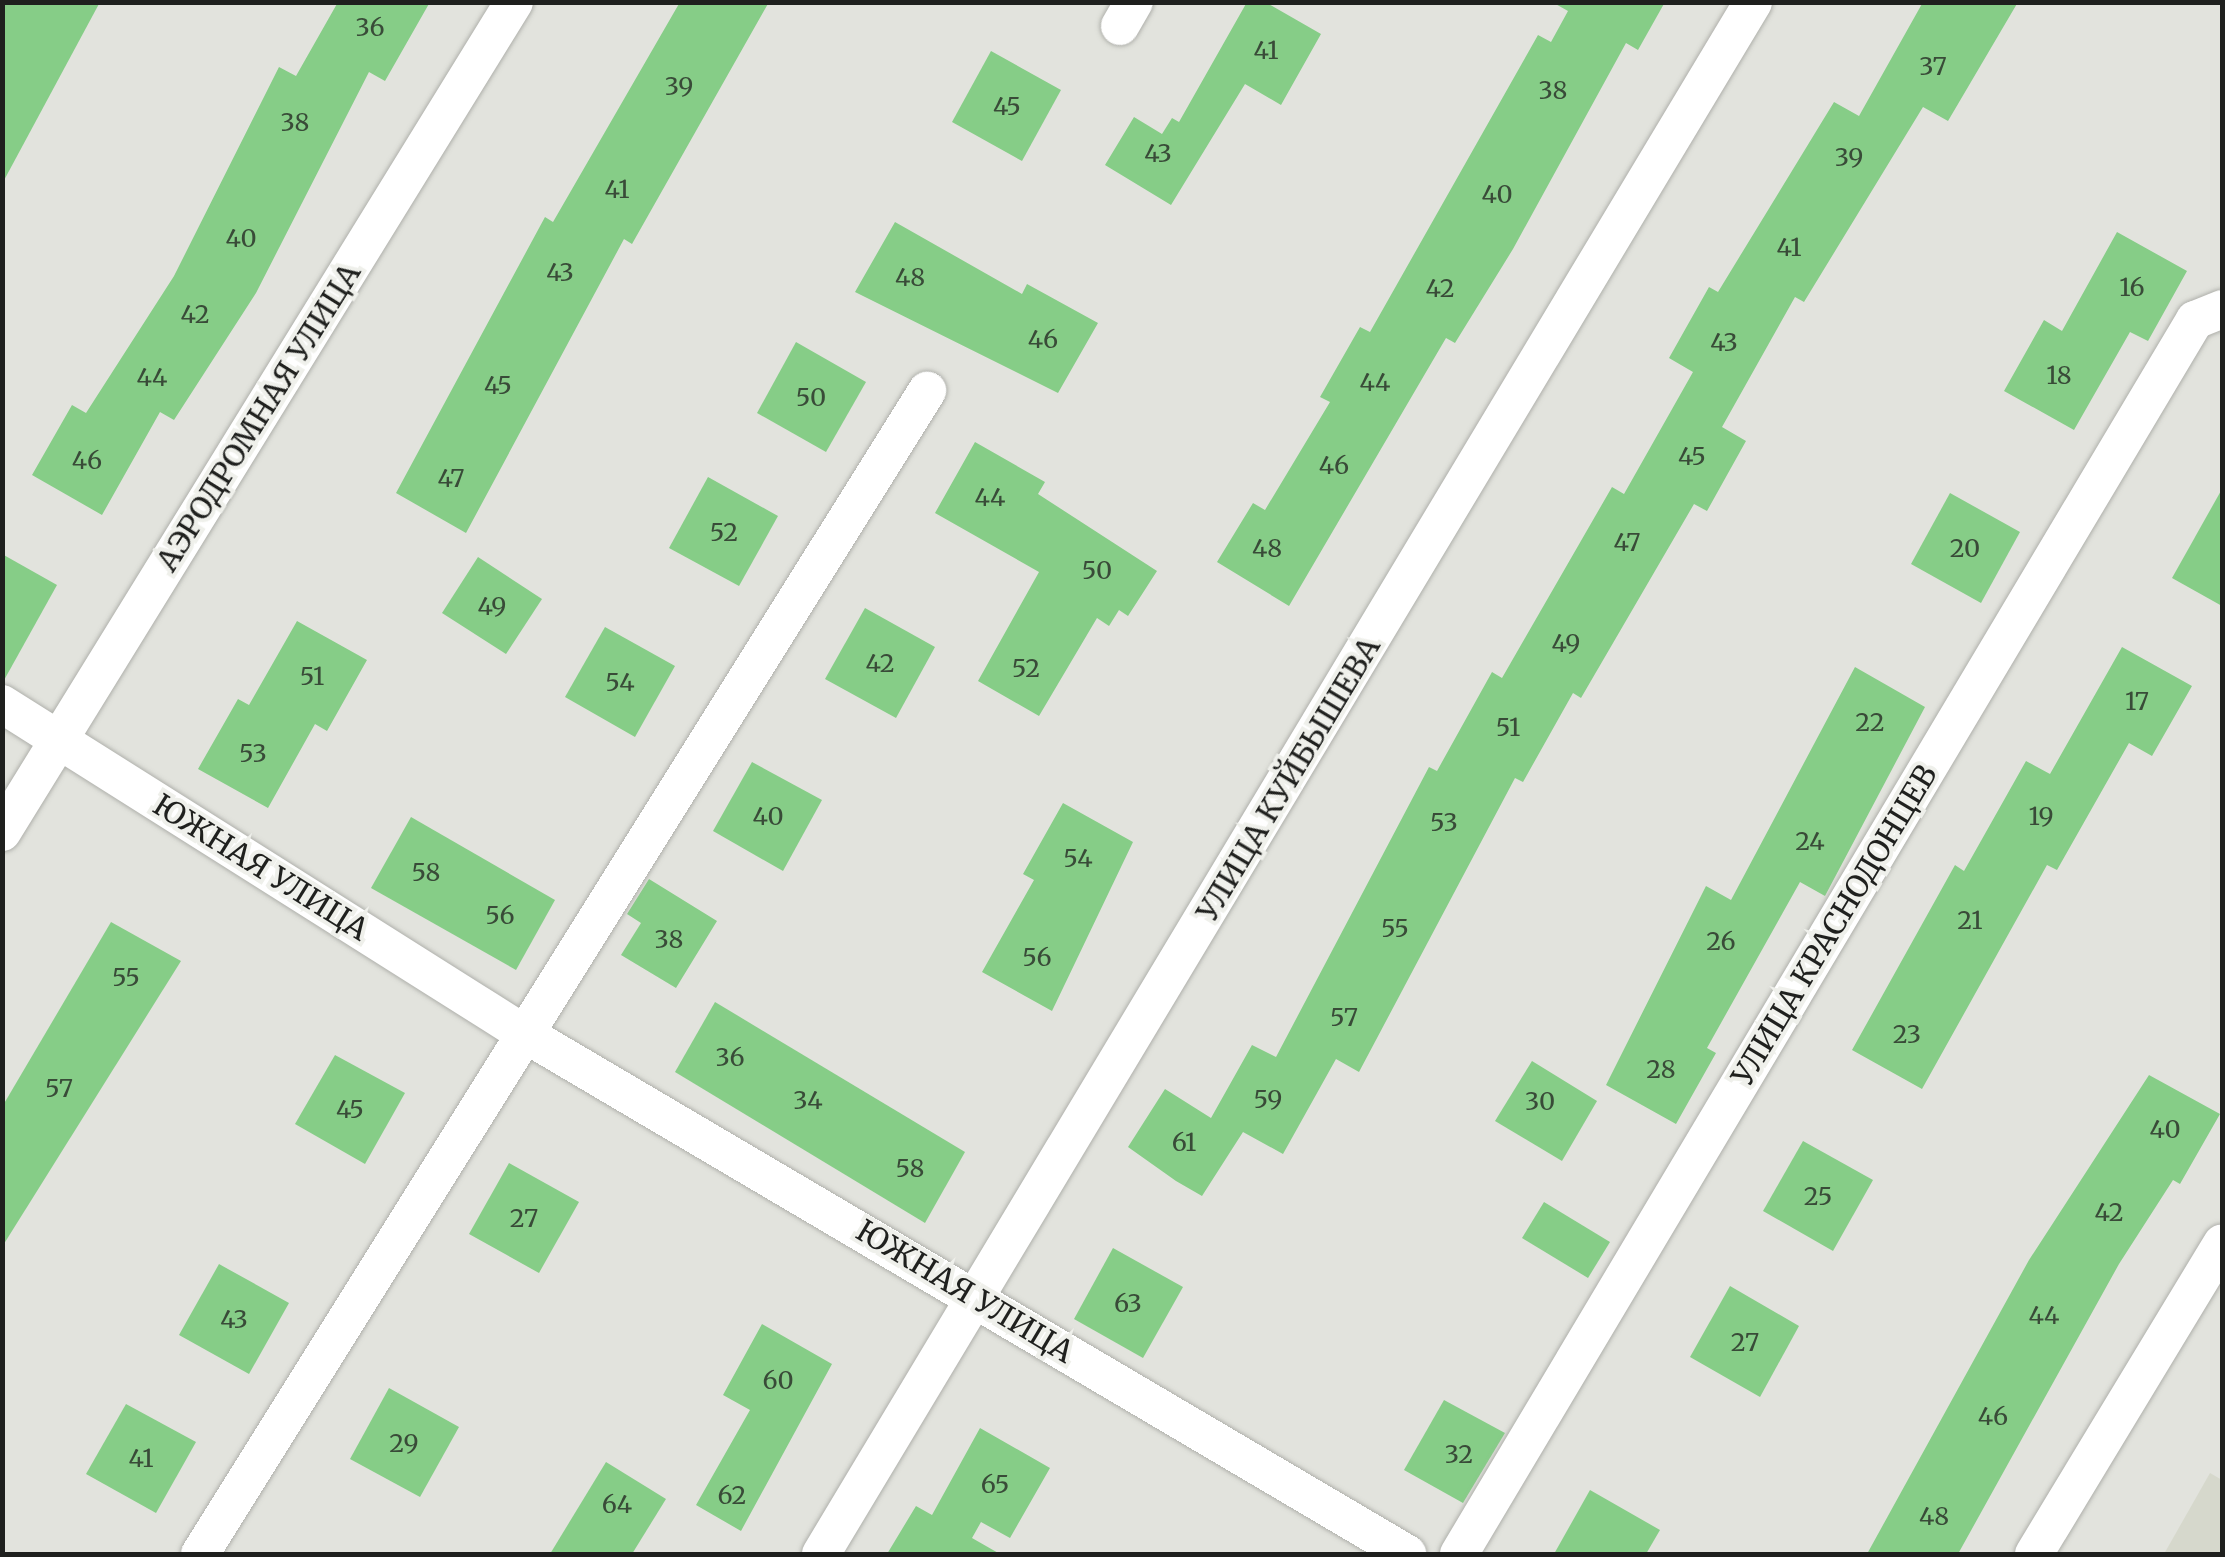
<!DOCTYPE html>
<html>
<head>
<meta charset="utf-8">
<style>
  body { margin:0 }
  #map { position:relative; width:2225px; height:1557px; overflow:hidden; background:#e2e3dd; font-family:Merriweather,serif }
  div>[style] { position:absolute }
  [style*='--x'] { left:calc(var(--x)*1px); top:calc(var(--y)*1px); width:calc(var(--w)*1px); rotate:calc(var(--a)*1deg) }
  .built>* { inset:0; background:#d6d8cc }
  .building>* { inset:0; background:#86cd87 }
  .roads { filter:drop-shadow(0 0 2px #afb0ab) drop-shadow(0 0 2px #afb0ab) }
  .street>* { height:38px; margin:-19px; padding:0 19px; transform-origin:19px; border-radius:19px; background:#fff }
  span { translate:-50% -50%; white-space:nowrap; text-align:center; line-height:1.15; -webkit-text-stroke:8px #eff0eb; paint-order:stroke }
  .number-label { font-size:25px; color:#394b38 }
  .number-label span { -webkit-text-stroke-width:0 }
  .street-label { font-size:30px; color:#1f201e }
  .frame { position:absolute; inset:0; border:5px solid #1f201e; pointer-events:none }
</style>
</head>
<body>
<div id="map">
  <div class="built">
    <div style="clip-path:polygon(2210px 1473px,2222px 1480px,2222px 1554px,2164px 1554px)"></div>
  </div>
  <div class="building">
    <div style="clip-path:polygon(2px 2px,100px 2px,2px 184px)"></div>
    <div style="clip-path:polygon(338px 2px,430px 2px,385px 81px,369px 72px,256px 293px,174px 420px,160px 412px,102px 515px,32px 475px,72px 405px,86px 413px,174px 276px,279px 67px,296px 76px)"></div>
    <div style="clip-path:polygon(680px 2px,769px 2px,632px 244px,624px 239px,466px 533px,396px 493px,545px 217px,553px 222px)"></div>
    <div style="clip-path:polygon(1247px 2px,1265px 2px,1321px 34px,1281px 105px,1245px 84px,1171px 205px,1105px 165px,1134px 117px,1162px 134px,1172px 118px,1179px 122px)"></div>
    <div style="clip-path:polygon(1552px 2px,1665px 2px,1638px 50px,1626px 43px,1513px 249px,1455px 343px,1446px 338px,1289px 606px,1217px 562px,1253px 503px,1265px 510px,1330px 402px,1320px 397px,1360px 327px,1370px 332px,1538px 35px,1551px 42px,1568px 11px)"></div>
    <div style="clip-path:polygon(1923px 2px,2018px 2px,1948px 121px,1923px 107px,1804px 302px,1795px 297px,1722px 427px,1746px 441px,1707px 511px,1694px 504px,1581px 698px,1573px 693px,1523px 782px,1515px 778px,1359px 1072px,1336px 1059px,1283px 1154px,1243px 1132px,1202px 1196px,1176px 1181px,1128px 1147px,1165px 1089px,1211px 1118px,1252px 1045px,1276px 1057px,1429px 767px,1437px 771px,1492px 672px,1502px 678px,1612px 487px,1624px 494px,1693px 372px,1669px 358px,1709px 287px,1718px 292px,1834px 102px,1859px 116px)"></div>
    <div style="clip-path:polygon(991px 51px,1061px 90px,1022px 161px,952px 122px)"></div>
    <div style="clip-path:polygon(895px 222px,1022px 294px,1027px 284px,1098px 323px,1058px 393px,855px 292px)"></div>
    <div style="clip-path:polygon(2117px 232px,2187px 271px,2148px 341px,2130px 332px,2074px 430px,2004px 391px,2044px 320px,2062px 331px)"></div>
    <div style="clip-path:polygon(796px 342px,866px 382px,826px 452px,757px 413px)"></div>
    <div style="clip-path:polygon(975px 442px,1045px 482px,1038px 494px,1157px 571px,1128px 616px,1119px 610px,1109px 626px,1097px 618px,1039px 716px,978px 681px,1039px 572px,935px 513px)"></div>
    <div style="clip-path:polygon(708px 477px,778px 516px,739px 586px,669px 548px)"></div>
    <div style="clip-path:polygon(2222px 489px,2222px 606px,2172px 578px)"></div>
    <div style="clip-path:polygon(1950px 493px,2020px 532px,1981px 603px,1911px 564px)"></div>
    <div style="clip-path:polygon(2px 554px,57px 585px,3px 682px,2px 682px)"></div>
    <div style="clip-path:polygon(478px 557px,542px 599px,506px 654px,442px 613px)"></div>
    <div style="clip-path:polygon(865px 608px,935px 647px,896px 718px,825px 679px)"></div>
    <div style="clip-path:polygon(297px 621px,367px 660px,327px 731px,315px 724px,268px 808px,198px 769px,238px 699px,249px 705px)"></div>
    <div style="clip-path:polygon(605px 627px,675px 666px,635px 737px,565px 697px)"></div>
    <div style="clip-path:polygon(2122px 647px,2192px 686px,2152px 756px,2129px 743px,2057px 870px,2047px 865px,1922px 1089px,1852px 1050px,1955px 865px,1964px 871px,2026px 761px,2050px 774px)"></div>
    <div style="clip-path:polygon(1855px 667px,1925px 707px,1825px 896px,1800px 882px,1707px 1048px,1716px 1053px,1676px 1124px,1606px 1085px,1706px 886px,1731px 900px)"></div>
    <div style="clip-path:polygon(752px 762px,822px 800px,783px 871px,713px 831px)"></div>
    <div style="clip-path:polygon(1063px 803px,1133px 842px,1052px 1011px,982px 972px,1034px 880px,1023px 874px)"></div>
    <div style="clip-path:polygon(411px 817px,555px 900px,516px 970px,371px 888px)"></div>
    <div style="clip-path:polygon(649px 879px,717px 921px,676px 988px,621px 955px,641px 923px,627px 914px)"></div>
    <div style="clip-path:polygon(111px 922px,181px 961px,2px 1247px,2px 1107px)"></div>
    <div style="clip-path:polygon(715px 1002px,965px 1152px,925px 1223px,675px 1072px)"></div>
    <div style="clip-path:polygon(335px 1055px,405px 1093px,365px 1164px,295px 1124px)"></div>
    <div style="clip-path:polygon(1532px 1061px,1597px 1101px,1562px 1161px,1495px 1121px)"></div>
    <div style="clip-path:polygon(2149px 1075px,2220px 1114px,2180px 1184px,2173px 1180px,2119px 1264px,1958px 1554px,1867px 1554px,2029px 1260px)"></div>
    <div style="clip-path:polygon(1803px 1141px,1873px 1180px,1833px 1251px,1763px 1211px)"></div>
    <div style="clip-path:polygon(509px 1163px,579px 1202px,539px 1273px,469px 1234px)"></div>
    <div style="clip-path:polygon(1544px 1202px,1610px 1242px,1588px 1278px,1522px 1238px)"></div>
    <div style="clip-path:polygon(1113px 1248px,1183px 1287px,1143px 1358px,1074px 1319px)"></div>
    <div style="clip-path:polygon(219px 1264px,289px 1303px,249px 1374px,179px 1335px)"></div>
    <div style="clip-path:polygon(1730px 1286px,1799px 1326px,1760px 1397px,1690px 1357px)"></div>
    <div style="clip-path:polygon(762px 1324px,832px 1364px,741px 1531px,696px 1505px,750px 1410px,723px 1395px)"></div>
    <div style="clip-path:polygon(389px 1388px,459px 1427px,420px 1497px,350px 1459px)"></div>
    <div style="clip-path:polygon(1444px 1400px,1505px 1433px,1463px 1503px,1404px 1470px)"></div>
    <div style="clip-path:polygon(126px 1404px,196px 1442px,156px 1513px,86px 1474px)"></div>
    <div style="clip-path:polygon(980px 1428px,1050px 1468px,1010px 1538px,981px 1522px,972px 1538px,1000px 1554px,887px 1554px,916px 1506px,932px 1515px)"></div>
    <div style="clip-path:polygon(606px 1462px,666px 1499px,632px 1554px,550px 1554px)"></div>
    <div style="clip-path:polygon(1590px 1490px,1660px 1530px,1646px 1554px,1554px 1554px)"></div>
  </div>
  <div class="roads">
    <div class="street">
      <div style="--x:1120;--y:26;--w:28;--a:-60"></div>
      <div style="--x:2;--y:704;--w:613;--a:32.26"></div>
      <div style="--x:520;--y:1031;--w:1030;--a:30.52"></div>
      <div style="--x:2;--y:832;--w:975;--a:-58.33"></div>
      <div style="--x:200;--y:1554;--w:1372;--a:-57.99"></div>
      <div style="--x:821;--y:1554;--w:1810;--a:-59.01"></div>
      <div style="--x:1459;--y:1554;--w:1437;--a:-59.19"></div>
      <div style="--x:2195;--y:320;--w:29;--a:-22"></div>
      <div style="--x:2034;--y:1554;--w:363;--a:-58.8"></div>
    </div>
  </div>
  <div class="number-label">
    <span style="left:370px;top:27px">36</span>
    <span style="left:1266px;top:50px">41</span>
    <span style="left:1933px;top:66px">37</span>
    <span style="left:679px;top:86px">39</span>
    <span style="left:1553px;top:90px">38</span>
    <span style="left:1007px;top:106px">45</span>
    <span style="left:295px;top:122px">38</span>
    <span style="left:1158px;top:153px">43</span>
    <span style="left:1849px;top:157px">39</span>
    <span style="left:617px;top:189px">41</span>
    <span style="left:1497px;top:194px">40</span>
    <span style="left:241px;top:238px">40</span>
    <span style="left:1789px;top:247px">41</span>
    <span style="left:560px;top:272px">43</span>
    <span style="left:910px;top:277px">48</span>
    <span style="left:2132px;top:287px">16</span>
    <span style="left:1440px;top:288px">42</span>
    <span style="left:195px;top:314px">42</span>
    <span style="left:1043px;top:339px">46</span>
    <span style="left:1724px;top:342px">43</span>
    <span style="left:2059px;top:375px">18</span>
    <span style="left:152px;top:377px">44</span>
    <span style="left:1375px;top:382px">44</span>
    <span style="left:498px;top:385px">45</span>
    <span style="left:811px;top:397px">50</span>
    <span style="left:1692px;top:456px">45</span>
    <span style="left:87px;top:460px">46</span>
    <span style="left:1334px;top:465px">46</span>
    <span style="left:451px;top:478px">47</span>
    <span style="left:990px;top:497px">44</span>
    <span style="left:724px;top:532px">52</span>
    <span style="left:1627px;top:542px">47</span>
    <span style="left:1267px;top:548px">48</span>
    <span style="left:1965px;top:548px">20</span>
    <span style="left:1097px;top:570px">50</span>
    <span style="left:492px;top:606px">49</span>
    <span style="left:1566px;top:643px">49</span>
    <span style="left:880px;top:663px">42</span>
    <span style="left:1026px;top:668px">52</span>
    <span style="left:312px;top:676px">51</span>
    <span style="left:620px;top:682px">54</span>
    <span style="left:2137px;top:701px">17</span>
    <span style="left:1870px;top:722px">22</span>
    <span style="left:1508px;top:727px">51</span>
    <span style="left:253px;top:753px">53</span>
    <span style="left:768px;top:816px">40</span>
    <span style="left:2041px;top:816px">19</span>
    <span style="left:1444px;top:822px">53</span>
    <span style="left:1810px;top:841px">24</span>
    <span style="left:1078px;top:858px">54</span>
    <span style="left:426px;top:872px">58</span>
    <span style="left:500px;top:915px">56</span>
    <span style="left:1970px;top:920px">21</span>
    <span style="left:1395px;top:928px">55</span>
    <span style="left:669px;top:939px">38</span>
    <span style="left:1721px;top:941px">26</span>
    <span style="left:1037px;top:957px">56</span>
    <span style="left:126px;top:977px">55</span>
    <span style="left:1344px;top:1017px">57</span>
    <span style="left:1907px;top:1034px">23</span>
    <span style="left:730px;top:1057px">36</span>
    <span style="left:1661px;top:1069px">28</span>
    <span style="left:59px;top:1088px">57</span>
    <span style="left:1268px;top:1099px">59</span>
    <span style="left:808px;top:1100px">34</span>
    <span style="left:1540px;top:1101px">30</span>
    <span style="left:350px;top:1109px">45</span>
    <span style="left:2165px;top:1129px">40</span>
    <span style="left:1184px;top:1142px">61</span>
    <span style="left:910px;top:1168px">58</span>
    <span style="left:1818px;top:1196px">25</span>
    <span style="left:2109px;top:1212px">42</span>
    <span style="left:524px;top:1218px">27</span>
    <span style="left:1128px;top:1303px">63</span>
    <span style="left:2044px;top:1315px">44</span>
    <span style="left:234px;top:1319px">43</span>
    <span style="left:1745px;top:1342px">27</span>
    <span style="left:778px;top:1380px">60</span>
    <span style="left:1993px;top:1416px">46</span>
    <span style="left:404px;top:1443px">29</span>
    <span style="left:1459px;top:1454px">32</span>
    <span style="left:141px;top:1458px">41</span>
    <span style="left:995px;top:1484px">65</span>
    <span style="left:732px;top:1495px">62</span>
    <span style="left:617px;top:1504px">64</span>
    <span style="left:1934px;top:1516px">48</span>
  </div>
  <div class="street-label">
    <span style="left:258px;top:417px;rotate:-58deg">АЭРОДРОМНАЯ УЛИЦА</span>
    <span style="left:1288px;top:779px;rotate:-59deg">УЛИЦА КУЙБЫШЕВА</span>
    <span style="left:261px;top:867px;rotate:32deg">ЮЖНАЯ УЛИЦА</span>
    <span style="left:1834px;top:925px;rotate:-59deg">УЛИЦА КРАСНОДОНЦЕВ</span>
    <span style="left:965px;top:1291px;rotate:31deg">ЮЖНАЯ УЛИЦА</span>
  </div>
  <div class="frame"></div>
</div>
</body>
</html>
